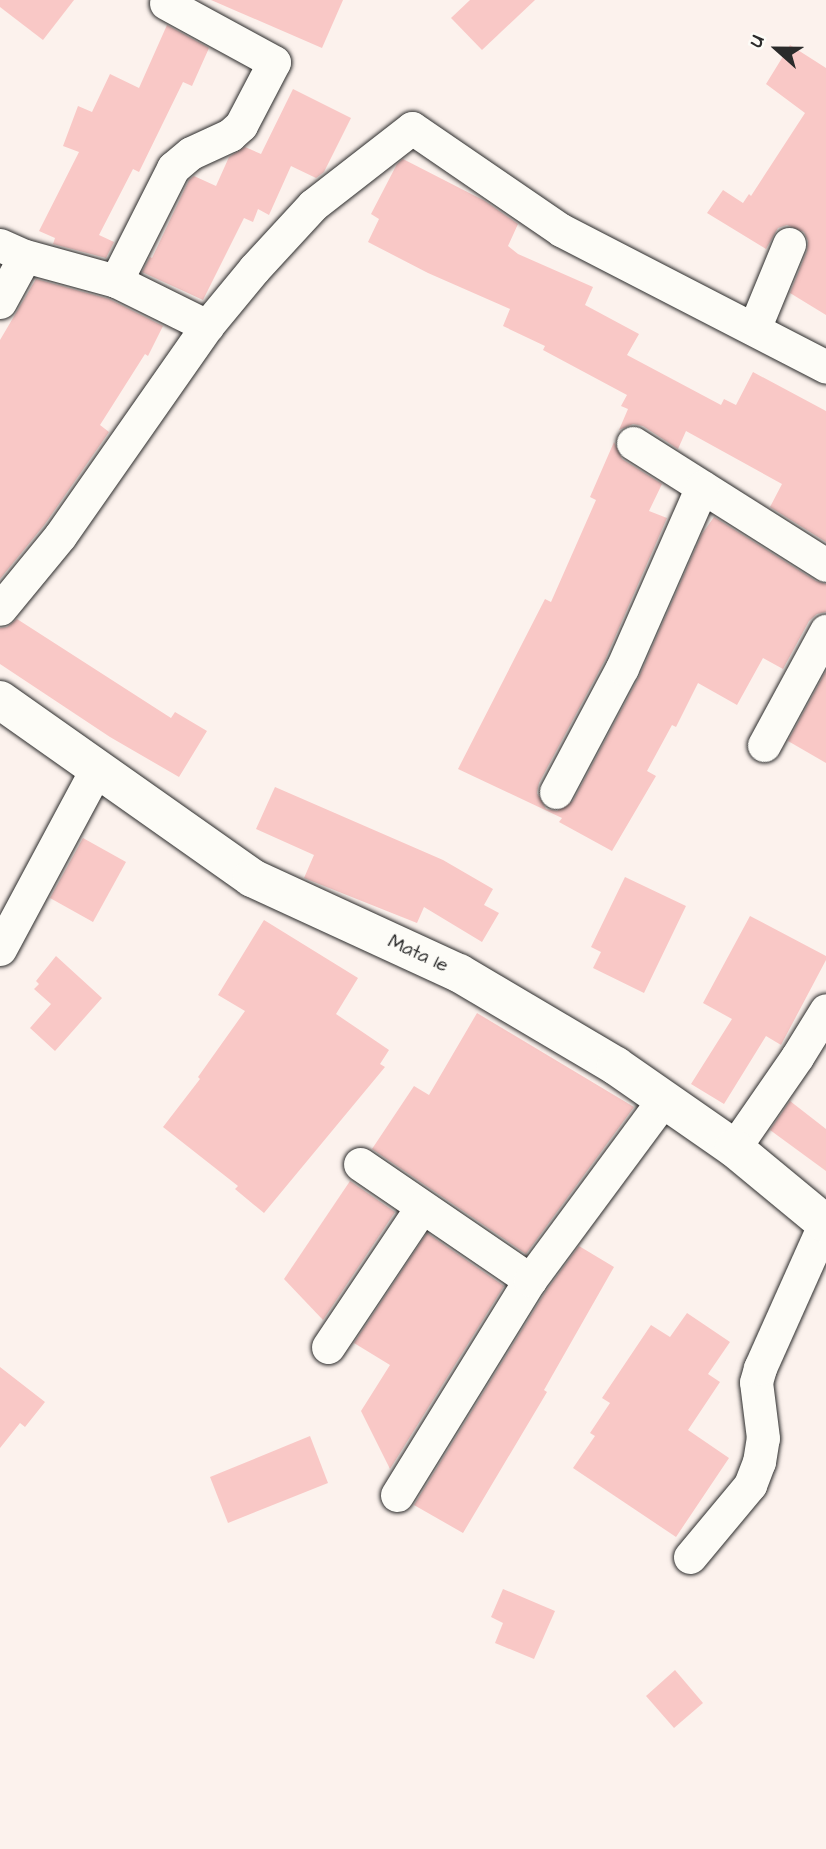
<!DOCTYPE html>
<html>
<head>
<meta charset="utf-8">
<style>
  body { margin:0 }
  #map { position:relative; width:826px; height:1849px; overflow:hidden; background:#fcf2ed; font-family:"Architects Daughter",sans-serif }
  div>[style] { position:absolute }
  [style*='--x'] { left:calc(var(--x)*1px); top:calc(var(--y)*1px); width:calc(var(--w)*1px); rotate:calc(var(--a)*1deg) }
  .building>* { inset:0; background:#f9c8c6 }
  .roads { filter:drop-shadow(0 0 2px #2b2b2b) drop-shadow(0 0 2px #2b2b2b) }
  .minor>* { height:33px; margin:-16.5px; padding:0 16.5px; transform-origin:16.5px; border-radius:16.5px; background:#fdfcf7 }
  .tertiary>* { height:38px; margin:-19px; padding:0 19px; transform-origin:19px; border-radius:19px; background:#fdfcf7 }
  span { translate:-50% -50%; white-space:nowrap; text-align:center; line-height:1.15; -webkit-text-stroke:5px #fdfcf7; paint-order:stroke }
  .street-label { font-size:19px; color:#2b2b2b }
  .north { position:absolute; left:742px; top:14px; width:70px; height:70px; -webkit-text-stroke:5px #fdfcf7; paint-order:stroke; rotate:291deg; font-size:19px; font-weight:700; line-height:28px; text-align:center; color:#2b2b2b }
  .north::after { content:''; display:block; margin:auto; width:24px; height:32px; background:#2b2b2b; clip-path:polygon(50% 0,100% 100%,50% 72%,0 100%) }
</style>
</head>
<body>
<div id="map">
  <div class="building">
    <div style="clip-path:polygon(0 0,74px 0,43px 40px,0 7px)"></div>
    <div style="clip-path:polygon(211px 0,343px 0,322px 48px)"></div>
    <div style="clip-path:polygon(470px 0,535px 0,482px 50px,451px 18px)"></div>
    <div style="clip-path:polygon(167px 25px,209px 48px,192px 86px,183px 82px,139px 172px,133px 169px,99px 235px,114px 242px,106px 258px,53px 244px,55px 238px,39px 231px,79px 152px,63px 146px,78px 106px,92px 112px,110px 74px,139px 88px)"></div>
    <div style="clip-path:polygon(790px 45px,826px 68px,826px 315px,790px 293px,807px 251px,808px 241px,804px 232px,787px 225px,778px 228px,766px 249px,707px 213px,723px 190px,743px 203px,749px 194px,751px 196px,805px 113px,766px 84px)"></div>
    <div style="clip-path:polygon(293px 89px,351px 118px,324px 172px,316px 178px,291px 166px,269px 215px,258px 209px,253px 222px,244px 218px,203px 300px,142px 272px,150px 257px,152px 258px,189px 180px,194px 176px,216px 186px,229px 157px,245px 147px,261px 154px)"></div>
    <div style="clip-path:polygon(403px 159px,485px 201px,518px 224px,508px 246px,518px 254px,593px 287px,585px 305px,639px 334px,627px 355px,721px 405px,724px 399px,736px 405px,753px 372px,826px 411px,826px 542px,770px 507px,782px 484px,686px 431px,678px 449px,643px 426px,633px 424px,619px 430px,628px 409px,621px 406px,627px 395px,543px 350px,545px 346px,503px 326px,510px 309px,428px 273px,368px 242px,379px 219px,371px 214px,397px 164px)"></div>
    <div style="clip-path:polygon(36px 279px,109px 299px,163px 326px,148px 356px,145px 354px,100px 425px,109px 432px,45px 524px,0 579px,0 340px)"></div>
    <div style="clip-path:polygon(614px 442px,622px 459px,662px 484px,649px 511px,667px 518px,605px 660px,539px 783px,537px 793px,546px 809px,557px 811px,573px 801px,639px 677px,702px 534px,714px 517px,816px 581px,826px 584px,826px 612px,817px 614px,809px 621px,783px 669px,763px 658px,737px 705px,698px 683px,676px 727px,672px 725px,647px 771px,656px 776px,612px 851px,559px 822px,562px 818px,458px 769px,545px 599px,551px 602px,596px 500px,590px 497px)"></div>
    <div style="clip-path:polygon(17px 619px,171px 718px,175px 712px,207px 731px,179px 777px,110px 737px,0 664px,0 628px,7px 627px)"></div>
    <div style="clip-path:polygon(826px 671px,826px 763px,788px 741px)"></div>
    <div style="clip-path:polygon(275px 787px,443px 860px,493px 889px,484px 905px,499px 913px,482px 942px,424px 907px,417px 923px,304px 878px,314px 855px,256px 829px)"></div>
    <div style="clip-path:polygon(83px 838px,126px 862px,93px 922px,50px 898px)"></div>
    <div style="clip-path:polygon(625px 877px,686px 906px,644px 993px,593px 968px,601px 952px,591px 947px)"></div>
    <div style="clip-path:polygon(750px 916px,826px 956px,826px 960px,781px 1045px,766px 1036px,724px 1104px,691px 1084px,732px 1019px,703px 1003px)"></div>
    <div style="clip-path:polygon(264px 920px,358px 978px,336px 1014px,389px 1050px,380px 1064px,385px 1067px,264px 1213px,235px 1189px,238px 1186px,163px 1127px,200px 1079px,198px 1077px,245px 1011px,218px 995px)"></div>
    <div style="clip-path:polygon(56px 956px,102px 998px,55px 1051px,30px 1028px,51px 1004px,34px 989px,39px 984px,36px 981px)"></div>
    <div style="clip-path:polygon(477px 1013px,634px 1107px,526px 1254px,372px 1149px,414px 1086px,429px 1095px)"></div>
    <div style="clip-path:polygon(790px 1101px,826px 1129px,826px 1171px,770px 1130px)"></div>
    <div style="clip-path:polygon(350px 1181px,395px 1212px,323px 1320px,284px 1279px)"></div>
    <div style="clip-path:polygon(427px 1233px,504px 1286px,390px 1469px,361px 1411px,390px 1365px,354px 1343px)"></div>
    <div style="clip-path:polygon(579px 1246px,614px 1267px,544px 1390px,547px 1392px,463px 1533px,414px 1505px,546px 1291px)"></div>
    <div style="clip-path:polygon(687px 1313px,730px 1342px,708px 1374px,720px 1382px,688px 1430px,729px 1458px,676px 1537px,573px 1468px,595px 1436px,590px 1433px,610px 1403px,602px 1398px,651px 1325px,670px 1337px)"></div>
    <div style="clip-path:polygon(0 1367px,45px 1402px,25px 1427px,20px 1423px,0 1448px)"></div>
    <div style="clip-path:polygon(310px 1436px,328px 1483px,228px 1523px,210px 1477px)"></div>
    <div style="clip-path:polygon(503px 1589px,555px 1611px,534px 1659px,495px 1643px,503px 1623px,491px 1617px)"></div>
    <div style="clip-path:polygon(675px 1670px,703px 1703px,674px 1728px,646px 1696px)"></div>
  </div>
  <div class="roads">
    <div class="minor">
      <div style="--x:0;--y:245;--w:27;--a:24"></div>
      <div style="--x:25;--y:256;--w:94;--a:15.4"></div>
      <div style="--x:116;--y:281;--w:102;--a:26.3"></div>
      <div style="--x:207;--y:326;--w:256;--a:125"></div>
      <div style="--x:60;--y:536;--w:94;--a:129.4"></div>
      <div style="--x:116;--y:281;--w:127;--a:-63.2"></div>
      <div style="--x:173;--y:168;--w:23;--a:-40"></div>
      <div style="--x:191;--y:153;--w:43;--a:-24.8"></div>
      <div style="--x:230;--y:135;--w:15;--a:-42"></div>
      <div style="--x:241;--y:125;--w:71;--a:-62.4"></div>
      <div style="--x:274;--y:62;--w:123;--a:-151.4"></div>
      <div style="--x:0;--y:302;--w:52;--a:-61.5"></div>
      <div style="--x:207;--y:326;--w:74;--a:-50.5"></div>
      <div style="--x:254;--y:269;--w:87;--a:-47.3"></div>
      <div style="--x:313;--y:205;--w:125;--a:-37.9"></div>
      <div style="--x:412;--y:128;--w:181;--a:34.4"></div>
      <div style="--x:561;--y:230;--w:298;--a:27.3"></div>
      <div style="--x:754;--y:329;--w:92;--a:-67.6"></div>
      <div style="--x:633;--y:443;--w:228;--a:32.3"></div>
      <div style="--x:764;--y:745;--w:130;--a:-61.5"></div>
      <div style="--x:556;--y:792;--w:140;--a:-62"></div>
      <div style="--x:622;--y:668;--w:198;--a:-66.2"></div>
      <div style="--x:0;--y:949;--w:205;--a:-61.8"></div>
      <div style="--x:734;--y:1148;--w:111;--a:-55.3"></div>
      <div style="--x:797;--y:1057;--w:55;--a:-58.3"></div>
      <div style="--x:360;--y:1164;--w:206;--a:34.3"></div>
      <div style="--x:328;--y:1347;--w:167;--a:-56.2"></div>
      <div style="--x:397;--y:1495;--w:253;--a:-58.3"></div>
      <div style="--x:530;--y:1280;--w:225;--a:-53.5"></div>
      <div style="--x:690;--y:1557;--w:94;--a:-50.2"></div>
      <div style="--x:750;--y:1485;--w:25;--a:-69"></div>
      <div style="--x:759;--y:1462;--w:24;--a:-81"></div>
      <div style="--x:763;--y:1438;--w:56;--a:-97.1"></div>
      <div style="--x:756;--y:1382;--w:15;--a:-74"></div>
      <div style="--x:760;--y:1368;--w:159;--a:-65.9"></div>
    </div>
    <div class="tertiary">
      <div style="--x:0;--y:700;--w:309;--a:35.2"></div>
      <div style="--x:252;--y:878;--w:228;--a:24.7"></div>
      <div style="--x:459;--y:973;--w:182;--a:30.6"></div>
      <div style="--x:616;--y:1066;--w:144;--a:34.8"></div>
      <div style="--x:734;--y:1148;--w:119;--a:39.6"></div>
    </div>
  </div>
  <div class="street-label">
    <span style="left:418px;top:954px;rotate:25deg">Mata Ie</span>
  </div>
  <div class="north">U</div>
</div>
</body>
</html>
